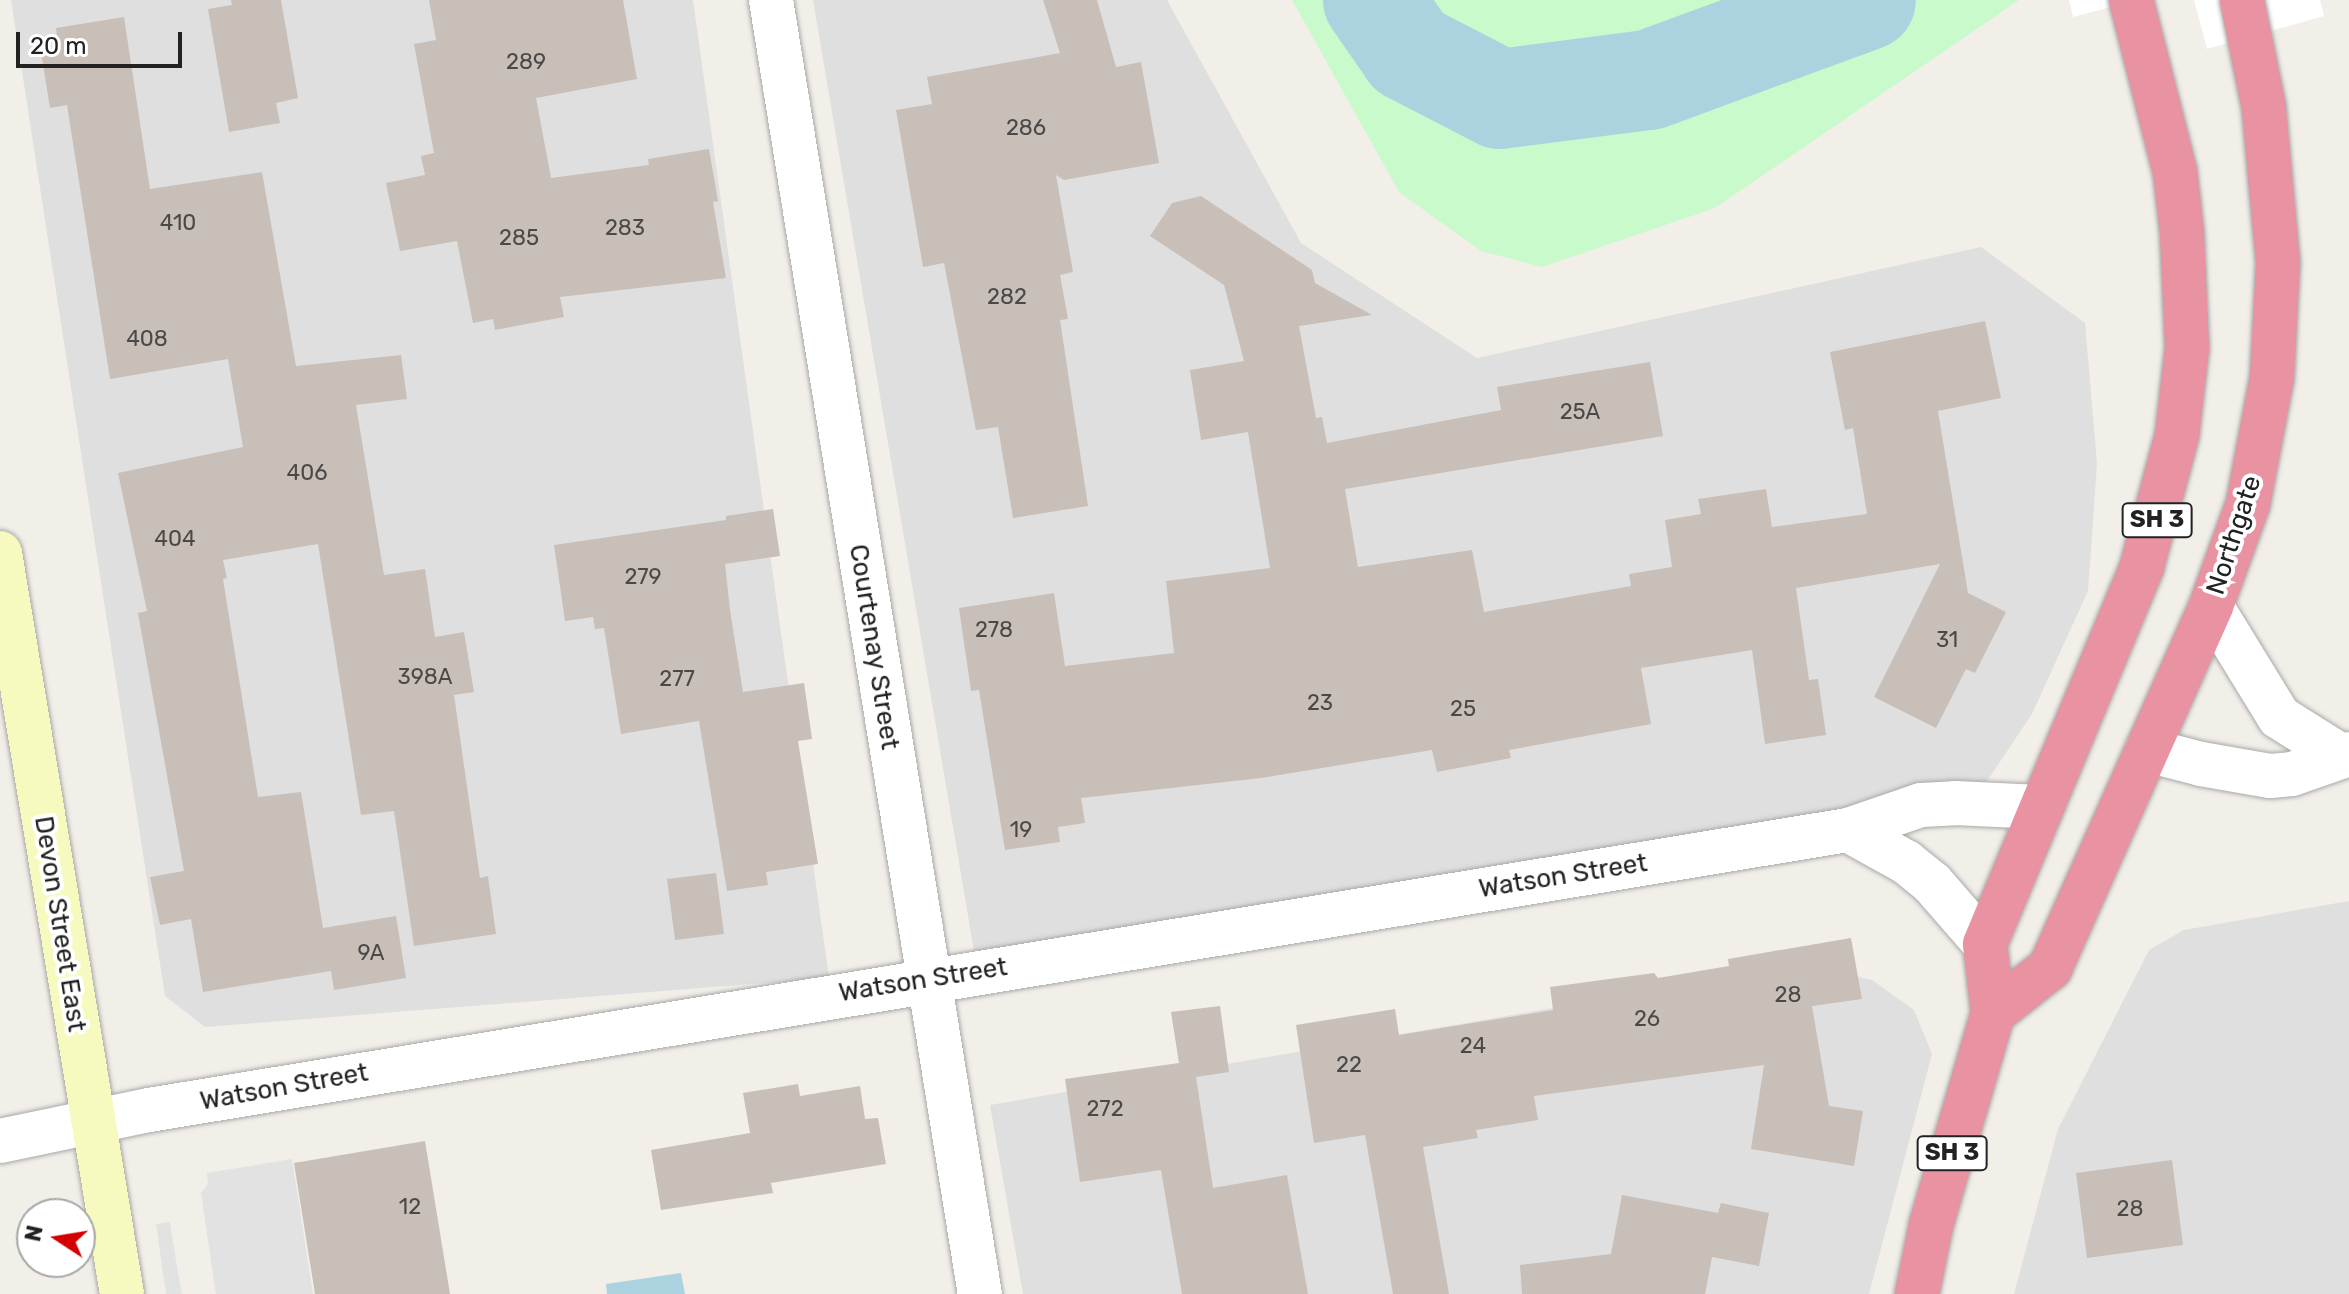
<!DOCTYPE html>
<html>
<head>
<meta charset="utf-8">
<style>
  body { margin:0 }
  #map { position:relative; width:2349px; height:1294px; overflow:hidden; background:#f2efe9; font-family:Rubik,sans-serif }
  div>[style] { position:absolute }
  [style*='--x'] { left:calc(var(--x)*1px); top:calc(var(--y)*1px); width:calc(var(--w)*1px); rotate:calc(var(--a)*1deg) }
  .residential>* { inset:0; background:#e0dfdf }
  .park>* { inset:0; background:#c8facc }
  .parking>* { inset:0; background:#e2e2e2 }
  .water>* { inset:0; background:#aad3df }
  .pier>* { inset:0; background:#fff }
  .river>* { height:100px; margin:-50px; padding:0 50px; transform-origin:50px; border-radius:50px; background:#aad3df }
  .building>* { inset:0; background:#c7bfb8 }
  .roads { filter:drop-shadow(0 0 2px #a9a9a9) drop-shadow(0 0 2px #a9a9a9) }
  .street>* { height:44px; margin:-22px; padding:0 22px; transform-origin:22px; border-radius:22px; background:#fff }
  .secondary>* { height:44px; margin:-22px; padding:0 22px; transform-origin:22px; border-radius:22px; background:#f7fabf }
  .highway>* { height:44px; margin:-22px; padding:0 22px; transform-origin:22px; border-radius:22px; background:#e892a2 }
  span { translate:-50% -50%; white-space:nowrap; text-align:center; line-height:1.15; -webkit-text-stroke:8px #fff; paint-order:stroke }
  .number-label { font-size:22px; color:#4b4948 }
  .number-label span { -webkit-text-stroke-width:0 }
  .shield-label span { padding:2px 6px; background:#fff; border:2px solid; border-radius:6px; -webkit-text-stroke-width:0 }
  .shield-label { font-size:24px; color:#222; font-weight:700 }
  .street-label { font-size:26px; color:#222 }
  .north { position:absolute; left:16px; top:1198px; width:80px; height:80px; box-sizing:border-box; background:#fff; border:2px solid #a7a7a7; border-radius:50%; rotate:282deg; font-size:22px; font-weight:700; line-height:32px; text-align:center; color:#222 }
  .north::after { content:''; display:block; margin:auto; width:28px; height:36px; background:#d40000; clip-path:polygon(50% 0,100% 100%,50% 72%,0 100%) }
  .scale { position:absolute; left:16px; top:32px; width:166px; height:36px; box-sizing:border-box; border:4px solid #222; border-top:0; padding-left:10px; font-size:24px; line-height:28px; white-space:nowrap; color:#222; -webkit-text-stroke:6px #fff; paint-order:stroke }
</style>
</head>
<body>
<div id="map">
  <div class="residential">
    <div style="clip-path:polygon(11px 0,693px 0,829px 978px,205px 1027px,165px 996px)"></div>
    <div style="clip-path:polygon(813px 0,1167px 0,1301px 243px,1477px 358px,1981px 247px,2085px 323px,2097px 464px,2088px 591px,2032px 714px,1983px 787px,975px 957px)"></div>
    <div style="clip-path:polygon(2349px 901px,2349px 1294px,2014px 1294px,2058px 1129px,2149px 950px,2184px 930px)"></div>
    <div style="clip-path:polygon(1767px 971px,1830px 971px,1872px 980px,1914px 1010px,1932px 1054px,1869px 1294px,1023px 1294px,990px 1105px)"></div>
  </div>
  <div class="park">
    <div style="clip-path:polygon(1292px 0,2019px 0,1715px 208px,1542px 267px,1481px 251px,1399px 192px)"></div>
  </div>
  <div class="parking">
    <div style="clip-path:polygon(292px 1159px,313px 1294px,216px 1294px,201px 1193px,208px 1184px,207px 1173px)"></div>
    <div style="clip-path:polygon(170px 1222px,177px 1267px,182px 1294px,166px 1294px,156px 1224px)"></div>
  </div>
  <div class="water">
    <div style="clip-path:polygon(681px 1273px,685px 1294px,607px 1294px,606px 1284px)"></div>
  </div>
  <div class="pier">
    <div style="clip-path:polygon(2069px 0,2138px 0,2073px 17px)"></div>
    <div style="clip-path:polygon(2194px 0,2320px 0,2324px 16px,2207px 49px)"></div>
  </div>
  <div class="river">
    <div style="--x:1373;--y:0;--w:63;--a:55.3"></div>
    <div style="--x:1409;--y:52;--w:102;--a:27.3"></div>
    <div style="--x:1500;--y:99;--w:150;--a:-7.3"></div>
    <div style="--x:1649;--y:80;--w:231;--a:-20.2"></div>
  </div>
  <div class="building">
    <div style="clip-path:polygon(231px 0,281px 0,298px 98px,276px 103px,280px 123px,229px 132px,208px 9px,232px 5px)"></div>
    <div style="clip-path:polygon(429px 0,623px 0,637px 79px,536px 98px,551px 178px,649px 165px,648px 159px,709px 149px,718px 201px,713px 202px,726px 278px,560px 297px,564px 317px,495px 330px,493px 319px,473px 323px,457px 241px,400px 251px,386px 183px,425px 175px,421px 156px,434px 153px,414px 44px,436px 40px)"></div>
    <div style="clip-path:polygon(1043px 0,1097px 0,1116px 67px,1141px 62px,1159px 163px,1064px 180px,1056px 175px,1073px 272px,1060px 275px,1068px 319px,1060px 320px,1088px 506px,1013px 518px,998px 427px,976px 430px,944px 263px,923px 267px,896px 110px,932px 104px,927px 77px,1060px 53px)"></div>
    <div style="clip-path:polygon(124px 17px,150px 189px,262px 172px,296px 366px,401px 355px,407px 399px,356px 405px,384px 575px,425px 569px,435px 637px,464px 632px,474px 692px,454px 695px,480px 878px,488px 876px,496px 934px,414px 946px,394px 811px,361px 815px,318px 544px,223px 560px,227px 578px,223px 579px,258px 797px,301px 792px,323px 928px,396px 916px,406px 978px,334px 990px,331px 971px,203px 992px,191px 919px,160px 925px,150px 877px,184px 871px,138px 613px,147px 611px,118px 473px,243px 447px,228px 359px,110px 379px,67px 105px,50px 108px,41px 52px,59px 49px,56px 28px)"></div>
    <div style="clip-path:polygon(1201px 196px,1312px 270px,1315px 283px,1372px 315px,1299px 326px,1316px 418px,1322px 417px,1327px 443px,1501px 410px,1497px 387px,1650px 362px,1663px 436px,1345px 489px,1358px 567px,1472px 550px,1484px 612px,1631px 586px,1629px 574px,1672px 567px,1665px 520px,1701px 514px,1698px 499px,1766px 489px,1772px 527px,1867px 514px,1853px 428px,1845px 430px,1830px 352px,1985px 321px,2001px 398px,1938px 411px,1968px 593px,2006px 612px,1975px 673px,1966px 669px,1936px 728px,1874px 697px,1940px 564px,1796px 588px,1809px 680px,1818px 679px,1826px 735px,1765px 744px,1752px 650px,1641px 668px,1651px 724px,1509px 750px,1511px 758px,1437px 772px,1432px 750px,1261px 778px,1081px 798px,1085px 823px,1058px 827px,1060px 842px,1005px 850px,979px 690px,971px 691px,959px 608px,1054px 593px,1065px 666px,1174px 653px,1166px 581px,1270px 568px,1248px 432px,1201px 440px,1190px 370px,1244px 361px,1224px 285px,1150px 236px,1172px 203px)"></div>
    <div style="clip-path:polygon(773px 509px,780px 556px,725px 564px,730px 610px,743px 692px,804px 683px,812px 739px,798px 741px,818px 864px,766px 872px,768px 885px,727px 891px,699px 721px,621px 734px,604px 628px,595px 629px,593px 617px,565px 621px,554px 545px,726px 520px,726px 516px)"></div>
    <div style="clip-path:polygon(716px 873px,724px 934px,675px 940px,667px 879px)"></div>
    <div style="clip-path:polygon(1851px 938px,1862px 999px,1812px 1006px,1829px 1106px,1863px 1111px,1854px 1166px,1751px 1149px,1764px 1065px,1534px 1096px,1538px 1120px,1476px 1130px,1478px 1138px,1423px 1147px,1449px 1294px,1393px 1294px,1365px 1135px,1314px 1143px,1296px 1025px,1395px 1009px,1399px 1035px,1553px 1010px,1550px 987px,1654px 973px,1658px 978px,1729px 966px,1728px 959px)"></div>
    <div style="clip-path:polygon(1220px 1006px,1229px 1072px,1196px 1077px,1213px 1188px,1287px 1175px,1308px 1294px,1182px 1294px,1161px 1170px,1080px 1182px,1065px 1079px,1179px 1063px,1171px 1012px)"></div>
    <div style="clip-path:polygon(798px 1084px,800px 1096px,860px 1086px,865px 1119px,878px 1118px,886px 1164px,771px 1183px,773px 1193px,661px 1210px,651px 1150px,750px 1133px,743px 1093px)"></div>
    <div style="clip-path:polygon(425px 1141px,450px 1294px,315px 1294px,294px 1163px)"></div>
    <div style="clip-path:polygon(2172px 1160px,2183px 1245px,2087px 1258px,2076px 1173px)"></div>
    <div style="clip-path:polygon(1622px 1195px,1718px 1213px,1721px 1203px,1769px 1213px,1759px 1266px,1712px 1257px,1705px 1294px,1522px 1294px,1520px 1265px,1611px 1254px)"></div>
  </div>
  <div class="roads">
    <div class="street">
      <div style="--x:771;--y:0;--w:1311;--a:80.83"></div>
      <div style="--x:2211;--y:606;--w:130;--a:58.5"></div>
      <div style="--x:2279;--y:717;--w:73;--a:32.2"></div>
      <div style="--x:2147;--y:750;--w:56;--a:14.5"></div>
      <div style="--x:2201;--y:764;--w:70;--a:9.9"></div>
      <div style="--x:2270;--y:776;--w:22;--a:-5"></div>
      <div style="--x:2292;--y:774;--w:60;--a:-19.3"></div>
      <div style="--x:1848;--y:830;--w:66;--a:28.9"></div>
      <div style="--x:1906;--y:862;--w:33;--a:39"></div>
      <div style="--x:1932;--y:883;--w:81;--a:49"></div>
      <div style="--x:0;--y:1141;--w:152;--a:-11.8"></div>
      <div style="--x:149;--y:1110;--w:1722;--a:-9.36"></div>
      <div style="--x:1848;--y:830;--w:77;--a:-18.9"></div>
      <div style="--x:1921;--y:805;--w:34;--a:-3"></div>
      <div style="--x:1955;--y:803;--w:85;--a:2.7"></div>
    </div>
    <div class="secondary">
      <div style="--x:0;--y:553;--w:751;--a:80.65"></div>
    </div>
    <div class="highway">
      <div style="--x:1993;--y:1013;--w:73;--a:-38.3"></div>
      <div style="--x:2050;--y:968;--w:396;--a:-66"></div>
      <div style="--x:2211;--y:606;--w:109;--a:-70.1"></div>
      <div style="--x:2248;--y:504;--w:129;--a:-79.3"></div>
      <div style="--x:2272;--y:377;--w:114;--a:-87"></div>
      <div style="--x:2278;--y:263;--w:156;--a:-95.2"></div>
      <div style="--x:2264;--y:108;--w:110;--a:-101.5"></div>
      <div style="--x:1917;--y:1294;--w:70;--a:-78.5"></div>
      <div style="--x:1931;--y:1225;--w:221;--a:-73.7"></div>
      <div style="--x:1993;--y:1013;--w:69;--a:-96.6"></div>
      <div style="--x:1985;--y:944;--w:409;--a:-67.4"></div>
      <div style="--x:2142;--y:566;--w:136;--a:-75"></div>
      <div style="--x:2177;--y:435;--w:88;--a:-83.4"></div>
      <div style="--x:2187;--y:348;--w:115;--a:-92.5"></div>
      <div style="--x:2182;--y:233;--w:61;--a:-96.5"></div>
      <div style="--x:2175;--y:172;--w:178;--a:-104.3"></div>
    </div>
  </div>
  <div class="number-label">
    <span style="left:526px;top:62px">289</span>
    <span style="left:1026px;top:128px">286</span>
    <span style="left:178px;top:223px">410</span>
    <span style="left:625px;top:228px">283</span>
    <span style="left:519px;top:238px">285</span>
    <span style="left:1007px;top:297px">282</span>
    <span style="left:147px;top:339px">408</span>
    <span style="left:1580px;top:412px">25A</span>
    <span style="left:307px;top:473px">406</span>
    <span style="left:175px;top:539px">404</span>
    <span style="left:643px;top:577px">279</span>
    <span style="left:994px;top:630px">278</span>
    <span style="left:1947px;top:640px">31</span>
    <span style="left:425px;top:677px">398A</span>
    <span style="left:677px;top:679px">277</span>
    <span style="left:1320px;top:703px">23</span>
    <span style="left:1463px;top:709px">25</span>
    <span style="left:1021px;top:830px">19</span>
    <span style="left:371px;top:953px">9A</span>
    <span style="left:1788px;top:995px">28</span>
    <span style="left:1647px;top:1019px">26</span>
    <span style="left:1473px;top:1046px">24</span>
    <span style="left:1349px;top:1065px">22</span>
    <span style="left:1105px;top:1109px">272</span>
    <span style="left:410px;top:1207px">12</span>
    <span style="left:2130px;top:1209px">28</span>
  </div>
  <div class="shield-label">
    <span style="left:2157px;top:520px">SH 3</span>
    <span style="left:1952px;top:1153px">SH 3</span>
  </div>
  <div class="street-label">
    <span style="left:2234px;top:535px;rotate:-72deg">Northgate</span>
    <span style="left:874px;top:647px;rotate:81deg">Courtenay Street</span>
    <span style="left:1563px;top:876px;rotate:-9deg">Watson Street</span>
    <span style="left:60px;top:924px;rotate:81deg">Devon Street East</span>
    <span style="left:923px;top:980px;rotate:-9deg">Watson Street</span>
    <span style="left:284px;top:1087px;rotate:-10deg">Watson Street</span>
  </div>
  <div class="north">N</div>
  <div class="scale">20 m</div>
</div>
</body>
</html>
